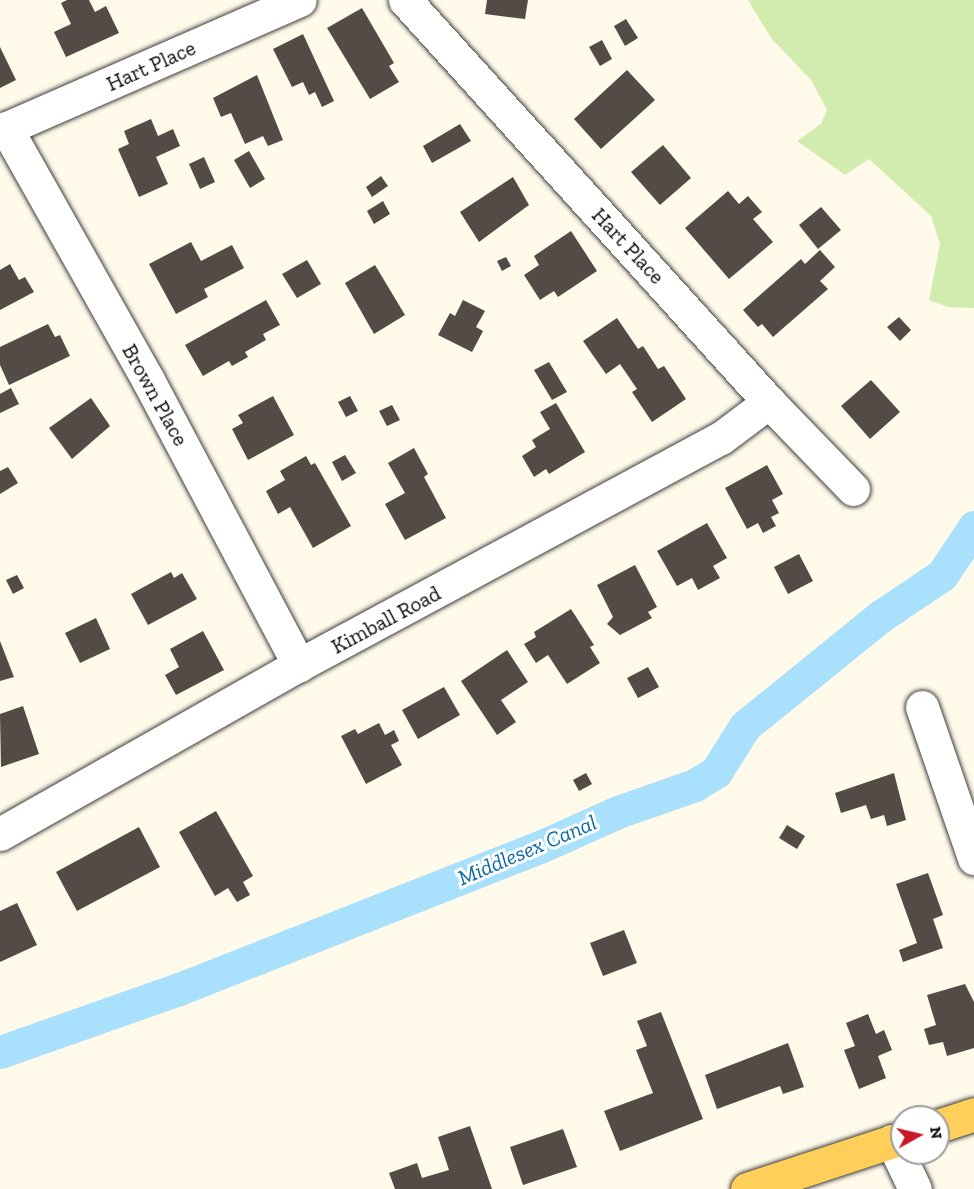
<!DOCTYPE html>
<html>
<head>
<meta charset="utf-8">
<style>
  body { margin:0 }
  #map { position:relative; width:974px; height:1189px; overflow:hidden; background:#fffae9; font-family:"Zilla Slab",serif }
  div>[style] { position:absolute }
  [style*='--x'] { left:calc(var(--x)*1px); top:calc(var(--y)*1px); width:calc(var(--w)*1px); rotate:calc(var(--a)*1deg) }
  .green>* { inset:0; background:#d2ecb0 }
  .canal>* { height:33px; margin:-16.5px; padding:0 16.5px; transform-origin:16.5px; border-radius:16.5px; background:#a9e0fb }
  .building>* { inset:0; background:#544b46 }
  .roads { filter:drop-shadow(0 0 2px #3e3e3e) drop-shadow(0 0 2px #3e3e3e) }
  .street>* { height:33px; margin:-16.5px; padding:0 16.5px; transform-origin:16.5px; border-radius:16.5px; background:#fff }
  .primary>* { height:33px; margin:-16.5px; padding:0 16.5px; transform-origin:16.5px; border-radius:16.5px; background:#ffcf59 }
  span { translate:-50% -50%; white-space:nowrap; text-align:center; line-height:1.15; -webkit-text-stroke:6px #fff; paint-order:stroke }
  .street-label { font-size:21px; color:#0b0b0b }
  .water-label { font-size:22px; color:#0b69a5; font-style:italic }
  .north { position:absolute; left:890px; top:1105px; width:60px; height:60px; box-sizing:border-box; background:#fff; border:2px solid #9d9d9d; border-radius:50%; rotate:82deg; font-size:16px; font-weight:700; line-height:24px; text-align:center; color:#0b0b0b }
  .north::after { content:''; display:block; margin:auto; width:21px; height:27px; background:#c51929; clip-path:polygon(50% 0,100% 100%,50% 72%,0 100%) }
</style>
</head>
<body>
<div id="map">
  <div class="green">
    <div style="clip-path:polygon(748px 0,974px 0,974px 308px,948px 307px,929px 300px,940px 244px,931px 216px,869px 159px,845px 175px,797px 141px,821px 124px,827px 110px,811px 80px,771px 38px)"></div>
  </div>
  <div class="canal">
    <div style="--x:0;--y:1052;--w:190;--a:-19.4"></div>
    <div style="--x:179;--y:989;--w:388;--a:-21.5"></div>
    <div style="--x:540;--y:847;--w:85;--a:-24.2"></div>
    <div style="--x:618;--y:812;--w:82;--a:-19.3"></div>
    <div style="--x:695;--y:785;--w:25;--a:-32"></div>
    <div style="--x:716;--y:772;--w:54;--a:-57.8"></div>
    <div style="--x:745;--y:726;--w:175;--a:-39"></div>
    <div style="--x:881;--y:616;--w:73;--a:-33.9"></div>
    <div style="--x:942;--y:575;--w:58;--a:-56.3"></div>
  </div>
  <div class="building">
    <div style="clip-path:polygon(67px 0,89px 0,95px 12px,106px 6px,119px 33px,66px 57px,54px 32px,71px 24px,61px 3px)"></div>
    <div style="clip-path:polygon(487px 0,528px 0,525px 19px,485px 14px)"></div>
    <div style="clip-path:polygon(362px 8px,394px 63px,389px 66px,399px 82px,370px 99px,327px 28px)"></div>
    <div style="clip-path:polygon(626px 19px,638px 38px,625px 46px,614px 26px)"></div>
    <div style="clip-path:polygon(303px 34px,334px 101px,322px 107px,315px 92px,309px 95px,303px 82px,292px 87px,273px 49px)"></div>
    <div style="clip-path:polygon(602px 40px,612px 59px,600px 66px,589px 47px)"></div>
    <div style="clip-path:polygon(0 47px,16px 80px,0 88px)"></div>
    <div style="clip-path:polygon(627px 70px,655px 100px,601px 149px,574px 119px)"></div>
    <div style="clip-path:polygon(257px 75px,283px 140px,268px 146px,263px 136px,245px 144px,231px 113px,221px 117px,213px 98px)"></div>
    <div style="clip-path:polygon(151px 119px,158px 136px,173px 129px,180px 146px,156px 157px,168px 184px,139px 197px,118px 149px,129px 144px,124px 131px)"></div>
    <div style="clip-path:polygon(460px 124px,471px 141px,432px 163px,423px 146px)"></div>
    <div style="clip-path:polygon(663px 145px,691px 178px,660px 205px,631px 172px)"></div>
    <div style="clip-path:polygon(249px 151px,265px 179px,250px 188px,234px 160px)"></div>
    <div style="clip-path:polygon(204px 157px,215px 182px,200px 189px,189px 164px)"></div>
    <div style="clip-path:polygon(381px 176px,388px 186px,372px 197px,366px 187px)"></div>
    <div style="clip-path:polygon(513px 177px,529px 205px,479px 242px,460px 212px)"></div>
    <div style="clip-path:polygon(728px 191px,739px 204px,748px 196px,762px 212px,753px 219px,773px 242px,729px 279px,685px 228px)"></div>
    <div style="clip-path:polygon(383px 201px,390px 214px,374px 224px,367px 211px)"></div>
    <div style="clip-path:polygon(821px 207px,841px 230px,818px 249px,799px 225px)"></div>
    <div style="clip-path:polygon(571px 231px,597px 271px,558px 297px,554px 291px,540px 300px,524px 275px,539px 265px,534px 256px)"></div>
    <div style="clip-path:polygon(191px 242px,201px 261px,232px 245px,244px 268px,204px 289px,208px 297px,176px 314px,149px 264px)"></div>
    <div style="clip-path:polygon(820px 250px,835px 267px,820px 281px,828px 289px,773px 337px,762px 324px,758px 327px,743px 310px,801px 259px,805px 264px)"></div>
    <div style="clip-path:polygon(506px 257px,511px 266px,502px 271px,497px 261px)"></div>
    <div style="clip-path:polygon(307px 260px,321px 284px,297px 298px,282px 274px)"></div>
    <div style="clip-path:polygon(10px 264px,19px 280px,25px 277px,34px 292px,0 310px,0 270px)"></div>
    <div style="clip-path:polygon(375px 265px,405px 315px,374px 334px,345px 283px)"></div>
    <div style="clip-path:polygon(266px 300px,280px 325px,263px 334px,266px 340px,245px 352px,248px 357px,232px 366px,229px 361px,203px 376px,185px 345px)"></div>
    <div style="clip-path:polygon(463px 300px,485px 311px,476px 327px,483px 331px,472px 352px,438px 335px,450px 313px,455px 316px)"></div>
    <div style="clip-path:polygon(899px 317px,911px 330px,900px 341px,887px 327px)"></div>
    <div style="clip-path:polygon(617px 318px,638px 349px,643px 346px,658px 369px,664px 366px,686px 399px,652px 422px,632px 392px,637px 389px,620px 364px,606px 374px,583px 341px)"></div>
    <div style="clip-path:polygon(48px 324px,55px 337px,60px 335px,70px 356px,9px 385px,0 365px,0 347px)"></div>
    <div style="clip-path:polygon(549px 362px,567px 392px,552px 400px,534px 370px)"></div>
    <div style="clip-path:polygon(871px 380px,900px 412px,870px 439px,841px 406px)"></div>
    <div style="clip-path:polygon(11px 388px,19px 404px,0 413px,0 394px)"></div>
    <div style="clip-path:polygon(273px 396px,294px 435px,248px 460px,232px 429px,243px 423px,238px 415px)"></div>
    <div style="clip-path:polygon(350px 396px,358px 411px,346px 417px,338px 402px)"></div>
    <div style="clip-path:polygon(91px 398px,110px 426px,72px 459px,49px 428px)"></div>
    <div style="clip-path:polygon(556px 403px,585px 452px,549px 474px,546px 469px,534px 477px,522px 456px,536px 447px,532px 440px,550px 429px,540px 412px)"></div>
    <div style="clip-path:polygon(392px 405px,400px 420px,387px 426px,379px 411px)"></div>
    <div style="clip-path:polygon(414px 448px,428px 474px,424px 477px,446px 518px,405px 540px,385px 504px,405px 493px,388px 463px)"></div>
    <div style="clip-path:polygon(345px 455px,356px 473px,342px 481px,332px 462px)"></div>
    <div style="clip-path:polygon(306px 456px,311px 465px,315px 463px,351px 526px,313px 548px,290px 507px,278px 514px,266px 491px,285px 480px,280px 471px)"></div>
    <div style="clip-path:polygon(767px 465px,783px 494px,772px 500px,779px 513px,771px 517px,776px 526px,763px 533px,758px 523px,747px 529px,725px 488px)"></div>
    <div style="clip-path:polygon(8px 467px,18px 483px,0 494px,0 471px)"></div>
    <div style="clip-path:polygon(707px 523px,727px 558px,713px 566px,720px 578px,698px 590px,692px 578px,677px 586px,657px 551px)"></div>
    <div style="clip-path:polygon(799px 554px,813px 581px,788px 594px,774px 567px)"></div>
    <div style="clip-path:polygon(635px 565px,657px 607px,648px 612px,652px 618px,620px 635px,607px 624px,613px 617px,597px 585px)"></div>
    <div style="clip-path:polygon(171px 572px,174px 578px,182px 573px,197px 599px,148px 625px,131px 594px)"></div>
    <div style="clip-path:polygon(17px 575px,24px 588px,13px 594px,6px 580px)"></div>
    <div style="clip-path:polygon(571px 609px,594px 645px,590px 647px,600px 663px,567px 684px,548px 655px,536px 663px,524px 644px,536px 637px,534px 632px)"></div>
    <div style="clip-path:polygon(96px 618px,110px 649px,80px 663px,65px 633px)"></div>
    <div style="clip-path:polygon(203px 631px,224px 670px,176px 695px,165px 675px,179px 667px,170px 649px)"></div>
    <div style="clip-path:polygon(0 641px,14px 677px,0 681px)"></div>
    <div style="clip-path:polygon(507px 650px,528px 682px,501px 700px,516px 722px,497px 735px,461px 681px)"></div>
    <div style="clip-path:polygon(648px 667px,659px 687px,638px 698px,627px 678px)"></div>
    <div style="clip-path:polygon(444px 687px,460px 715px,418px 739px,402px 710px)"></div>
    <div style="clip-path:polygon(23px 706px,39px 754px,1px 767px,0 714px)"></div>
    <div style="clip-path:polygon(379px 723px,385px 735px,394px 730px,399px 741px,391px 745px,402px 765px,366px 784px,341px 736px,355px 729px,358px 734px)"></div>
    <div style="clip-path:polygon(586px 773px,592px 784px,579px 791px,573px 780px)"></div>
    <div style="clip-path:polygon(894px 773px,906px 820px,887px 826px,884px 815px,871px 819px,866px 805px,841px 813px,835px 793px)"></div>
    <div style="clip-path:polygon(216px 811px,253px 876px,243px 882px,250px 895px,237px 902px,228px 888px,215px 896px,179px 832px)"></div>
    <div style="clip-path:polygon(787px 825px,805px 836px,797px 849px,779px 838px)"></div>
    <div style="clip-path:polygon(139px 827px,160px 867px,77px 911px,56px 872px)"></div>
    <div style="clip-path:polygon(928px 873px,943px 915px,933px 919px,943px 948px,903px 962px,899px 950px,917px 943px,896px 884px)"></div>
    <div style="clip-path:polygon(17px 903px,37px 945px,0 962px,0 911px)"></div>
    <div style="clip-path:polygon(624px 930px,637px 963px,603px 976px,590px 943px)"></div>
    <div style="clip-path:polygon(965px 984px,974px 1002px,974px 1048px,947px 1056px,943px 1042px,929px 1045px,924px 1029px,936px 1025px,927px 995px)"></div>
    <div style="clip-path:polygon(661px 1012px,703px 1119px,620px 1151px,604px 1111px,653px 1093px,636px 1050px,647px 1046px,637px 1021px)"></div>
    <div style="clip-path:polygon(868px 1014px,876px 1034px,884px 1030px,892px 1050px,878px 1056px,886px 1078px,859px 1089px,844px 1050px,855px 1046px,846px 1023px)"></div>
    <div style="clip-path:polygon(788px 1043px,804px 1087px,783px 1094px,780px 1086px,717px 1109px,705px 1075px)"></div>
    <div style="clip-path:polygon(470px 1126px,492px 1189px,395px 1189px,389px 1173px,417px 1163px,422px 1178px,449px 1170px,438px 1137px)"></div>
    <div style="clip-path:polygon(563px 1129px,577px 1167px,523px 1185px,510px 1147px)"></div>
  </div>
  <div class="roads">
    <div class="street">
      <div style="--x:405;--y:0;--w:542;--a:47.84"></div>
      <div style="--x:769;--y:402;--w:121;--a:46"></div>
      <div style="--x:6;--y:128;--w:289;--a:60.6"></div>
      <div style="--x:148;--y:380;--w:323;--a:62.1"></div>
      <div style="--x:0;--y:131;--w:327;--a:-23.6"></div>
      <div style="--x:922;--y:707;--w:160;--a:71"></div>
      <div style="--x:0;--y:834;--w:343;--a:-29.5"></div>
      <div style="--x:299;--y:665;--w:479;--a:-28.3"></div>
      <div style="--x:721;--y:438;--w:60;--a:-36.9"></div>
      <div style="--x:892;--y:1141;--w:53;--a:64.4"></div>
    </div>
    <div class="primary">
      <div style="--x:938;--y:1126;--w:38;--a:-18"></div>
      <div style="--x:747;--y:1189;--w:163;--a:-18.2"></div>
    </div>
  </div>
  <div class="street-label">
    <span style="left:151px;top:66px;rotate:-24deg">Hart Place</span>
    <span style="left:628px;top:246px;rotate:47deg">Hart Place</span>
    <span style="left:155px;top:395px;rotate:61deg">Brown Place</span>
    <span style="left:386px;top:620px;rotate:-28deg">Kimball Road</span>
  </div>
  <div class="water-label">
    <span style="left:527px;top:850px;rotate:-23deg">Middlesex Canal</span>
  </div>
  <div class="north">N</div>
</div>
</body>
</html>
